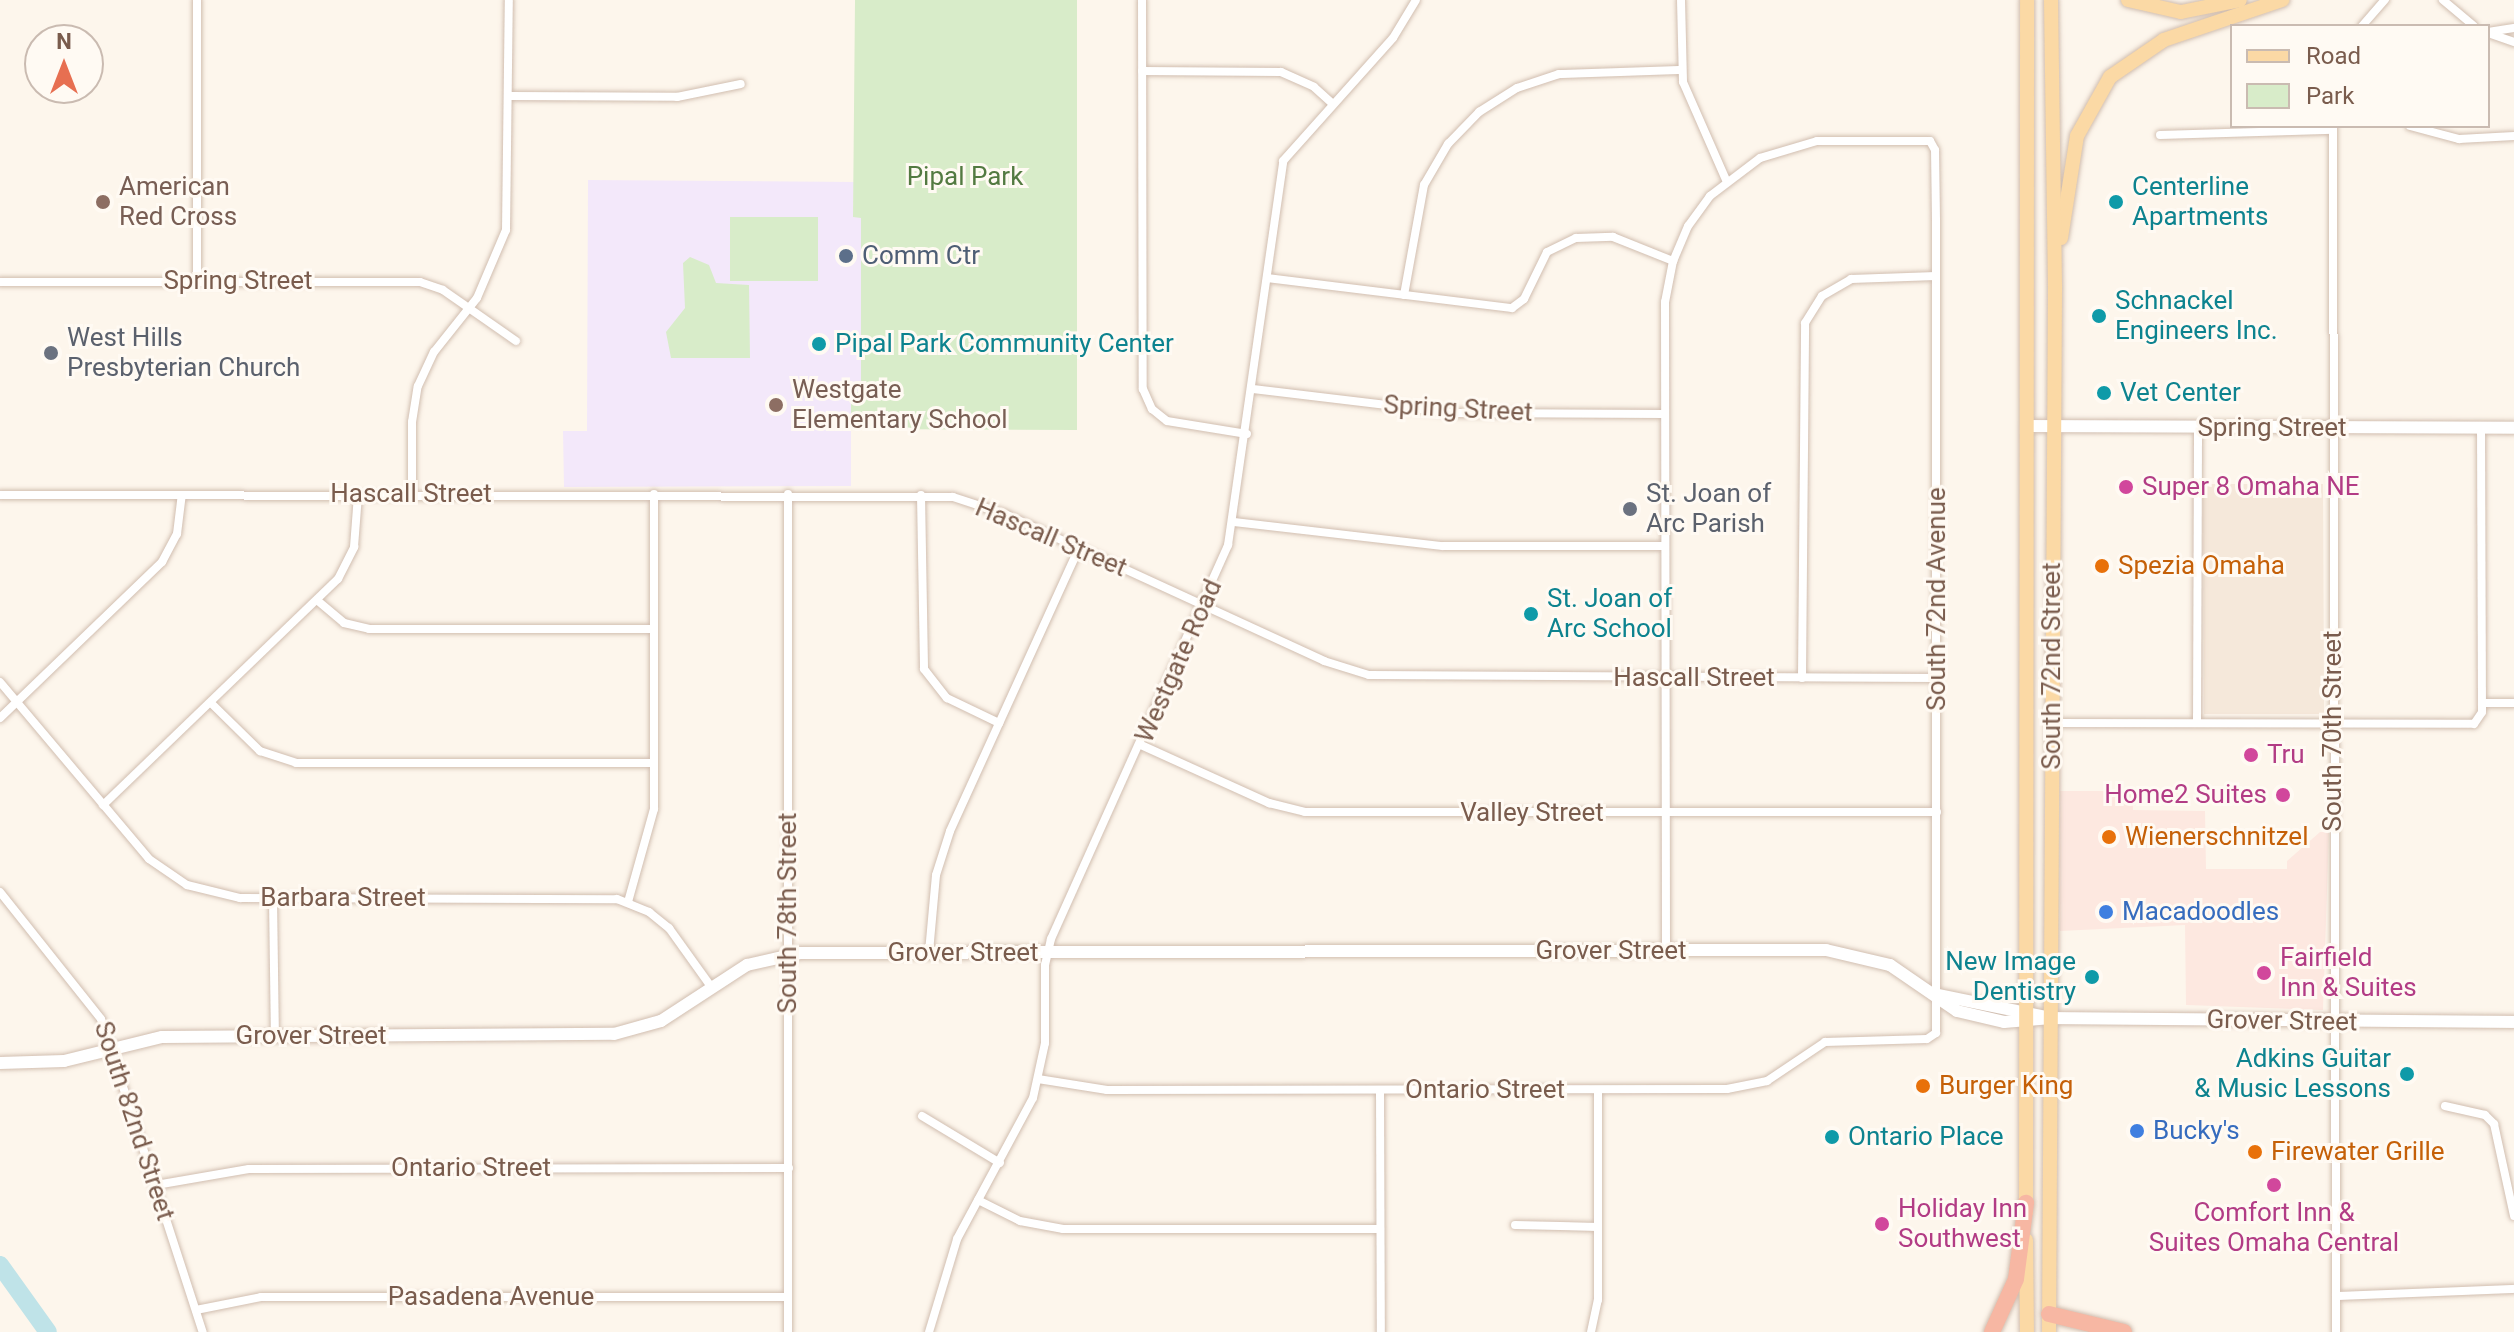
<!DOCTYPE html>
<html>
<head>
<meta charset="utf-8">
<style>
  body { margin:0 }
  #map { position:relative; width:2514px; height:1332px; overflow:hidden; background:#fdf6ec; font-family:Roboto,sans-serif }
  div>[style] { position:absolute }
  [style*='--x'] { left:calc(var(--x)*1px); top:calc(var(--y)*1px); width:calc(var(--w)*1px); rotate:calc(var(--a)*1deg) }
  .residential>* { inset:0; background:#f5e8da }
  .commercial>* { inset:0; background:#fde8e0 }
  .education>* { inset:0; background:#f3e8fa }
  .green>* { inset:0; background:#d8ecc9 }
  .river>* { height:18px; margin:-9px; padding:0 9px; transform-origin:9px; border-radius:9px; background:#bfe3e8 }
  .roads { filter:drop-shadow(0 0 2px #d1beb0) drop-shadow(0 0 2px #d1beb0) }
  .street>* { height:8px; margin:-4px; padding:0 4px; transform-origin:4px; border-radius:4px; background:#fff }
  .secondary>* { height:12px; margin:-6px; padding:0 6px; transform-origin:6px; border-radius:6px; background:#fff }
  .primary>* { height:14px; margin:-7px; padding:0 7px; transform-origin:7px; border-radius:7px; background:#fbd9a5 }
  .highway>* { height:16px; margin:-8px; padding:0 8px; transform-origin:8px; border-radius:8px; background:#f7b7a3 }
  .dots>* { width:22px; height:22px; translate:-50% -50%; box-sizing:border-box; border:4px solid #fffaf3; border-radius:50% }
  span { translate:-50% -50%; white-space:nowrap; text-align:center; line-height:1.15; -webkit-text-stroke:6px #fffaf3; paint-order:stroke }
  .park-label { font-size:26px; color:#537a41 }
  .education-label { font-size:26px; color:#785e54 }
  .left { translate:0 -50%; text-align:left }
  .culture-label { font-size:26px; color:#0d838f }
  .right { translate:-100% -50%; text-align:right }
  .service-label { font-size:26px; color:#4e5e75 }
  .street-label { font-size:26px; color:#7a5c4d }
  .worship-label { font-size:26px; color:#5b616d }
  .hotel-label { font-size:26px; color:#b23c85 }
  .food-label { font-size:26px; color:#c56008 }
  .shop-label { font-size:26px; color:#366cbe }
  .legend { position:absolute; left:2230px; top:24px; width:260px; height:104px; box-sizing:border-box; background:#fffaf3; border:2px solid #cabbb1; margin:0; padding:10px 14px; list-style:none; font-size:24px; color:#7a5c4d }
  .legend li { display:flex; align-items:center; gap:16px; height:40px }
  .legend b { width:40px; border:2px solid #cabbb1 }
  .north { position:absolute; left:24px; top:24px; width:80px; height:80px; box-sizing:border-box; background:#fffaf3; border:2px solid #cabbb1; border-radius:50%; rotate:0deg; font-size:22px; font-weight:700; line-height:32px; text-align:center; color:#7a5c4d }
  .north::after { content:''; display:block; margin:auto; width:28px; height:36px; background:#e76f51; clip-path:polygon(50% 0,100% 100%,50% 72%,0 100%) }
</style>
</head>
<body>
<div id="map">
  <div class="residential">
    <div style="clip-path:polygon(2203px 484px,2323px 484px,2324px 714px,2204px 714px)"></div>
  </div>
  <div class="commercial">
    <div style="clip-path:polygon(2060px 791px,2133px 791px,2133px 810px,2205px 811px,2206px 869px,2287px 869px,2287px 861px,2320px 832px,2329px 832px,2323px 1010px,2186px 1005px,2185px 925px,2060px 931px)"></div>
  </div>
  <div class="education">
    <div style="clip-path:polygon(588px 180px,854px 182px,853px 216px,861px 217px,861px 392px,851px 393px,851px 486px,564px 487px,563px 431px,587px 431px)"></div>
  </div>
  <div class="green">
    <div style="clip-path:polygon(855px 0,1077px 0,1077px 430px,851px 429px,851px 392px,861px 392px,861px 218px,853px 217px)"></div>
    <div style="clip-path:polygon(730px 217px,818px 217px,818px 281px,730px 281px)"></div>
    <div style="clip-path:polygon(690px 257px,709px 265px,716px 283px,749px 285px,750px 358px,671px 358px,666px 332px,685px 308px,683px 263px)"></div>
  </div>
  <div class="river">
    <div style="--x:0;--y:1265;--w:82;--a:54.4"></div>
  </div>
  <div class="roads">
    <div class="street">
      <div style="--x:1142;--y:0;--w:389;--a:89.9"></div>
      <div style="--x:1143;--y:389;--w:22;--a:66"></div>
      <div style="--x:1152;--y:409;--w:19;--a:39"></div>
      <div style="--x:1167;--y:421;--w:81;--a:9.2"></div>
      <div style="--x:1681;--y:0;--w:82;--a:88.6"></div>
      <div style="--x:1683;--y:82;--w:107;--a:66.3"></div>
      <div style="--x:2443;--y:0;--w:40;--a:40"></div>
      <div style="--x:2362;--y:26;--w:35;--a:-49"></div>
      <div style="--x:2488;--y:32;--w:26;--a:-9"></div>
      <div style="--x:2488;--y:33;--w:28;--a:19"></div>
      <div style="--x:1142;--y:71;--w:139;--a:0.4"></div>
      <div style="--x:1281;--y:72;--w:36;--a:24"></div>
      <div style="--x:1314;--y:87;--w:25;--a:42"></div>
      <div style="--x:510;--y:96;--w:167;--a:0.3"></div>
      <div style="--x:677;--y:97;--w:65;--a:-11.5"></div>
      <div style="--x:2333;--y:126;--w:1206;--a:89.86"></div>
      <div style="--x:2410;--y:126;--w:51;--a:14.9"></div>
      <div style="--x:2459;--y:139;--w:55;--a:-3.1"></div>
      <div style="--x:2160;--y:135;--w:173;--a:-1.7"></div>
      <div style="--x:1267;--y:278;--w:247;--a:7"></div>
      <div style="--x:1512;--y:308;--w:15;--a:-37"></div>
      <div style="--x:1524;--y:299;--w:52;--a:-63.9"></div>
      <div style="--x:1547;--y:252;--w:32;--a:-26"></div>
      <div style="--x:1576;--y:238;--w:37;--a:-2"></div>
      <div style="--x:1613;--y:237;--w:65;--a:21.8"></div>
      <div style="--x:197;--y:281;--w:281;--a:-90"></div>
      <div style="--x:0;--y:282;--w:420;--a:0"></div>
      <div style="--x:420;--y:282;--w:24;--a:19"></div>
      <div style="--x:443;--y:290;--w:89;--a:34.9"></div>
      <div style="--x:1404;--y:295;--w:112;--a:-79.7"></div>
      <div style="--x:1424;--y:185;--w:48;--a:-59.7"></div>
      <div style="--x:1448;--y:144;--w:45;--a:-45.9"></div>
      <div style="--x:1479;--y:112;--w:45;--a:-32.3"></div>
      <div style="--x:1517;--y:88;--w:44;--a:-18.4"></div>
      <div style="--x:1559;--y:74;--w:123;--a:-1.9"></div>
      <div style="--x:1253;--y:389;--w:202;--a:6.8"></div>
      <div style="--x:1454;--y:413;--w:211;--a:0.3"></div>
      <div style="--x:412;--y:494;--w:72;--a:-90"></div>
      <div style="--x:412;--y:422;--w:36;--a:-81"></div>
      <div style="--x:418;--y:386;--w:38;--a:-65"></div>
      <div style="--x:434;--y:352;--w:69;--a:-51.5"></div>
      <div style="--x:477;--y:298;--w:74;--a:-66.9"></div>
      <div style="--x:506;--y:230;--w:230;--a:-89.3"></div>
      <div style="--x:0;--y:495;--w:953;--a:0.12"></div>
      <div style="--x:953;--y:497;--w:55;--a:18.1"></div>
      <div style="--x:1005;--y:514;--w:351;--a:24.7"></div>
      <div style="--x:1324;--y:661;--w:47;--a:17.3"></div>
      <div style="--x:1369;--y:675;--w:568;--a:0.3"></div>
      <div style="--x:921;--y:495;--w:174;--a:89"></div>
      <div style="--x:924;--y:669;--w:37;--a:52"></div>
      <div style="--x:947;--y:698;--w:58;--a:25.7"></div>
      <div style="--x:1234;--y:522;--w:210;--a:6.6"></div>
      <div style="--x:1443;--y:546;--w:222;--a:0"></div>
      <div style="--x:318;--y:601;--w:34;--a:40"></div>
      <div style="--x:344;--y:623;--w:26;--a:13"></div>
      <div style="--x:369;--y:629;--w:285;--a:0"></div>
      <div style="--x:1802;--y:678;--w:355;--a:-89.5"></div>
      <div style="--x:1805;--y:323;--w:32;--a:-58"></div>
      <div style="--x:1822;--y:296;--w:34;--a:-30"></div>
      <div style="--x:1851;--y:279;--w:85;--a:-2"></div>
      <div style="--x:0;--y:682;--w:231;--a:49.9"></div>
      <div style="--x:149;--y:859;--w:46;--a:34.4"></div>
      <div style="--x:187;--y:885;--w:55;--a:13.8"></div>
      <div style="--x:240;--y:898;--w:377;--a:0.2"></div>
      <div style="--x:617;--y:899;--w:35;--a:22"></div>
      <div style="--x:649;--y:912;--w:26;--a:39"></div>
      <div style="--x:669;--y:928;--w:74;--a:54.4"></div>
      <div style="--x:211;--y:703;--w:69;--a:44.4"></div>
      <div style="--x:260;--y:751;--w:38;--a:18"></div>
      <div style="--x:296;--y:763;--w:358;--a:0"></div>
      <div style="--x:2482;--y:703;--w:32;--a:0"></div>
      <div style="--x:0;--y:718;--w:225;--a:-43.9"></div>
      <div style="--x:162;--y:562;--w:32;--a:-62"></div>
      <div style="--x:177;--y:534;--w:39;--a:-83"></div>
      <div style="--x:2051;--y:723;--w:423;--a:0.1"></div>
      <div style="--x:2474;--y:724;--w:14;--a:-56"></div>
      <div style="--x:2482;--y:712;--w:284;--a:-90.2"></div>
      <div style="--x:2197;--y:723;--w:295;--a:-89.8"></div>
      <div style="--x:1141;--y:745;--w:141;--a:24.4"></div>
      <div style="--x:1269;--y:803;--w:37;--a:14"></div>
      <div style="--x:1305;--y:812;--w:632;--a:0"></div>
      <div style="--x:103;--y:805;--w:326;--a:-43.9"></div>
      <div style="--x:338;--y:579;--w:36;--a:-63"></div>
      <div style="--x:354;--y:547;--w:52;--a:-85.6"></div>
      <div style="--x:0;--y:892;--w:162;--a:51.5"></div>
      <div style="--x:101;--y:1019;--w:329;--a:72"></div>
      <div style="--x:273;--y:898;--w:138;--a:89.2"></div>
      <div style="--x:628;--y:902;--w:97;--a:-74.4"></div>
      <div style="--x:654;--y:809;--w:315;--a:-90"></div>
      <div style="--x:929;--y:952;--w:77;--a:-84.8"></div>
      <div style="--x:936;--y:875;--w:46;--a:-72.3"></div>
      <div style="--x:950;--y:831;--w:311;--a:-65.5"></div>
      <div style="--x:1038;--y:1079;--w:70;--a:9.1"></div>
      <div style="--x:1107;--y:1090;--w:620;--a:-0.09"></div>
      <div style="--x:1727;--y:1089;--w:41;--a:-11.3"></div>
      <div style="--x:1767;--y:1081;--w:70;--a:-33.9"></div>
      <div style="--x:1825;--y:1042;--w:102;--a:-1.7"></div>
      <div style="--x:1927;--y:1039;--w:11;--a:-34"></div>
      <div style="--x:1936;--y:1033;--w:813;--a:-90"></div>
      <div style="--x:1936;--y:220;--w:70;--a:-90.8"></div>
      <div style="--x:1935;--y:150;--w:10;--a:-119"></div>
      <div style="--x:1930;--y:141;--w:113;--a:180"></div>
      <div style="--x:1817;--y:141;--w:59;--a:163.4"></div>
      <div style="--x:1760;--y:158;--w:63;--a:142.8"></div>
      <div style="--x:1710;--y:196;--w:37;--a:126"></div>
      <div style="--x:1688;--y:226;--w:38;--a:113"></div>
      <div style="--x:1673;--y:261;--w:42;--a:101"></div>
      <div style="--x:1665;--y:302;--w:649;--a:89.91"></div>
      <div style="--x:1380;--y:1090;--w:242;--a:89.8"></div>
      <div style="--x:2445;--y:1106;--w:41;--a:12.7"></div>
      <div style="--x:2485;--y:1115;--w:13;--a:45"></div>
      <div style="--x:2494;--y:1124;--w:94;--a:77.7"></div>
      <div style="--x:922;--y:1116;--w:91;--a:31.1"></div>
      <div style="--x:156;--y:1185;--w:94;--a:-9.8"></div>
      <div style="--x:249;--y:1169;--w:540;--a:-0.11"></div>
      <div style="--x:978;--y:1200;--w:47;--a:26.6"></div>
      <div style="--x:1020;--y:1221;--w:44;--a:10.5"></div>
      <div style="--x:1063;--y:1229;--w:317;--a:0"></div>
      <div style="--x:1515;--y:1225;--w:83;--a:1.4"></div>
      <div style="--x:2336;--y:1296;--w:178;--a:-2.3"></div>
      <div style="--x:196;--y:1310;--w:66;--a:-11.3"></div>
      <div style="--x:261;--y:1297;--w:527;--a:0"></div>
      <div style="--x:788;--y:1332;--w:838;--a:-90"></div>
      <div style="--x:929;--y:1332;--w:97;--a:-73.2"></div>
      <div style="--x:957;--y:1239;--w:160;--a:-61.7"></div>
      <div style="--x:1033;--y:1098;--w:56;--a:-77.7"></div>
      <div style="--x:1045;--y:1043;--w:78;--a:-90"></div>
      <div style="--x:1045;--y:965;--w:27;--a:-77"></div>
      <div style="--x:1051;--y:939;--w:432;--a:-65.8"></div>
      <div style="--x:1228;--y:545;--w:388;--a:-81.8"></div>
      <div style="--x:1283;--y:161;--w:165;--a:-48.2"></div>
      <div style="--x:1393;--y:38;--w:44;--a:-58.8"></div>
      <div style="--x:1591;--y:1332;--w:33;--a:-78"></div>
      <div style="--x:1598;--y:1300;--w:210;--a:-90"></div>
    </div>
    <div class="secondary">
      <div style="--x:2030;--y:426;--w:484;--a:0.2"></div>
      <div style="--x:1939;--y:995;--w:114;--a:11.6"></div>
      <div style="--x:0;--y:1063;--w:64;--a:-1.8"></div>
      <div style="--x:64;--y:1061;--w:101;--a:-13.8"></div>
      <div style="--x:162;--y:1037;--w:452;--a:-0.4"></div>
      <div style="--x:614;--y:1034;--w:49;--a:-15.5"></div>
      <div style="--x:661;--y:1021;--w:103;--a:-33.1"></div>
      <div style="--x:747;--y:965;--w:54;--a:-12.8"></div>
      <div style="--x:800;--y:953;--w:1026;--a:-0.17"></div>
      <div style="--x:1826;--y:950;--w:66;--a:13.2"></div>
      <div style="--x:1890;--y:965;--w:81;--a:34.5"></div>
      <div style="--x:1957;--y:1011;--w:48;--a:13.2"></div>
      <div style="--x:2004;--y:1022;--w:47;--a:-4.9"></div>
      <div style="--x:2051;--y:1018;--w:463;--a:0.5"></div>
    </div>
    <div class="primary">
      <div style="--x:2128;--y:0;--w:54;--a:12.8"></div>
      <div style="--x:2181;--y:12;--w:60;--a:-11.5"></div>
      <div style="--x:2061;--y:238;--w:103;--a:-81.1"></div>
      <div style="--x:2077;--y:136;--w:68;--a:-60.8"></div>
      <div style="--x:2110;--y:77;--w:65;--a:-34.4"></div>
      <div style="--x:2164;--y:40;--w:125;--a:-18.7"></div>
      <div style="--x:2026;--y:1212;--w:1212;--a:-89.95"></div>
      <div style="--x:2026;--y:1240;--w:92;--a:89.4"></div>
      <div style="--x:2049;--y:1332;--w:1046;--a:-89.67"></div>
      <div style="--x:2055;--y:286;--w:286;--a:-90.8"></div>
    </div>
    <div class="highway">
      <div style="--x:2049;--y:1314;--w:77;--a:13.5"></div>
      <div style="--x:1992;--y:1332;--w:58;--a:-65.6"></div>
      <div style="--x:2016;--y:1279;--w:77;--a:-82.5"></div>
    </div>
  </div>
  <div class="dots">
    <div style="left:103px;top:202px;background:#8d6e63"></div>
    <div style="left:2116px;top:202px;background:#0f9aa8"></div>
    <div style="left:846px;top:256px;background:#5c6f8a"></div>
    <div style="left:2099px;top:316px;background:#0f9aa8"></div>
    <div style="left:819px;top:344px;background:#0f9aa8"></div>
    <div style="left:51px;top:353px;background:#6b7280"></div>
    <div style="left:2104px;top:393px;background:#0f9aa8"></div>
    <div style="left:776px;top:405px;background:#8d6e63"></div>
    <div style="left:2126px;top:487px;background:#d1479c"></div>
    <div style="left:1630px;top:509px;background:#6b7280"></div>
    <div style="left:2102px;top:566px;background:#e8710a"></div>
    <div style="left:1531px;top:614px;background:#0f9aa8"></div>
    <div style="left:2251px;top:755px;background:#d1479c"></div>
    <div style="left:2283px;top:795px;background:#d1479c"></div>
    <div style="left:2109px;top:837px;background:#e8710a"></div>
    <div style="left:2106px;top:912px;background:#3f7fe0"></div>
    <div style="left:2264px;top:973px;background:#d1479c"></div>
    <div style="left:2092px;top:977px;background:#0f9aa8"></div>
    <div style="left:2407px;top:1074px;background:#0f9aa8"></div>
    <div style="left:1923px;top:1086px;background:#e8710a"></div>
    <div style="left:2137px;top:1131px;background:#3f7fe0"></div>
    <div style="left:1832px;top:1137px;background:#0f9aa8"></div>
    <div style="left:2255px;top:1152px;background:#e8710a"></div>
    <div style="left:2274px;top:1185px;background:#d1479c"></div>
    <div style="left:1882px;top:1224px;background:#d1479c"></div>
  </div>
  <div class="park-label">
    <span style="left:965px;top:177px">Pipal Park</span>
  </div>
  <div class="education-label">
    <span class="left" style="left:119px;top:202px">American<br>Red Cross</span>
    <span class="left" style="left:792px;top:405px">Westgate<br>Elementary School</span>
  </div>
  <div class="culture-label">
    <span class="left" style="left:2132px;top:202px">Centerline<br>Apartments</span>
    <span class="left" style="left:2115px;top:316px">Schnackel<br>Engineers Inc.</span>
    <span class="left" style="left:835px;top:344px">Pipal Park Community Center</span>
    <span class="left" style="left:2120px;top:393px">Vet Center</span>
    <span class="left" style="left:1547px;top:614px">St. Joan of<br>Arc School</span>
    <span class="right" style="left:2076px;top:977px">New Image<br>Dentistry</span>
    <span class="right" style="left:2391px;top:1074px">Adkins Guitar<br>&amp; Music Lessons</span>
    <span class="left" style="left:1848px;top:1137px">Ontario Place</span>
  </div>
  <div class="service-label">
    <span class="left" style="left:862px;top:256px">Comm Ctr</span>
  </div>
  <div class="street-label">
    <span style="left:238px;top:281px">Spring Street</span>
    <span style="left:1458px;top:409px;rotate:3deg">Spring Street</span>
    <span style="left:2272px;top:428px">Spring Street</span>
    <span style="left:411px;top:494px">Hascall Street</span>
    <span style="left:1051px;top:538px;rotate:23deg">Hascall Street</span>
    <span style="left:1937px;top:599px;rotate:-90deg">South 72nd Avenue</span>
    <span style="left:1179px;top:661px;rotate:-66deg">Westgate Road</span>
    <span style="left:2052px;top:666px;rotate:-90deg">South 72nd Street</span>
    <span style="left:1694px;top:678px">Hascall Street</span>
    <span style="left:2333px;top:731px;rotate:-90deg">South 70th Street</span>
    <span style="left:1532px;top:813px">Valley Street</span>
    <span style="left:343px;top:898px">Barbara Street</span>
    <span style="left:788px;top:913px;rotate:-90deg">South 78th Street</span>
    <span style="left:1611px;top:951px">Grover Street</span>
    <span style="left:963px;top:953px">Grover Street</span>
    <span style="left:2282px;top:1021px;rotate:1deg">Grover Street</span>
    <span style="left:311px;top:1036px">Grover Street</span>
    <span style="left:1485px;top:1090px">Ontario Street</span>
    <span style="left:134px;top:1121px;rotate:72deg">South 82nd Street</span>
    <span style="left:471px;top:1168px">Ontario Street</span>
    <span style="left:491px;top:1297px">Pasadena Avenue</span>
  </div>
  <div class="worship-label">
    <span class="left" style="left:67px;top:353px">West Hills<br>Presbyterian Church</span>
    <span class="left" style="left:1646px;top:509px">St. Joan of<br>Arc Parish</span>
  </div>
  <div class="hotel-label">
    <span class="left" style="left:2142px;top:487px">Super 8 Omaha NE</span>
    <span class="left" style="left:2267px;top:755px">Tru</span>
    <span class="right" style="left:2267px;top:795px">Home2 Suites</span>
    <span class="left" style="left:2280px;top:973px">Fairfield<br>Inn &amp; Suites</span>
    <span class="left" style="left:1898px;top:1224px">Holiday Inn<br>Southwest</span>
    <span style="left:2274px;top:1228px">Comfort Inn &amp;<br>Suites Omaha Central</span>
  </div>
  <div class="food-label">
    <span class="left" style="left:2118px;top:566px">Spezia Omaha</span>
    <span class="left" style="left:2125px;top:837px">Wienerschnitzel</span>
    <span class="left" style="left:1939px;top:1086px">Burger King</span>
    <span class="left" style="left:2271px;top:1152px">Firewater Grille</span>
  </div>
  <div class="shop-label">
    <span class="left" style="left:2122px;top:912px">Macadoodles</span>
    <span class="left" style="left:2153px;top:1131px">Bucky's</span>
  </div>
  <ul class="legend">
  <li><b style="height:10px;background:#fbd9a5"></b>Road</li>
  <li><b style="height:22px;background:#d8ecc9"></b>Park</li>
  </ul>
  <div class="north">N</div>
</div>
</body>
</html>
